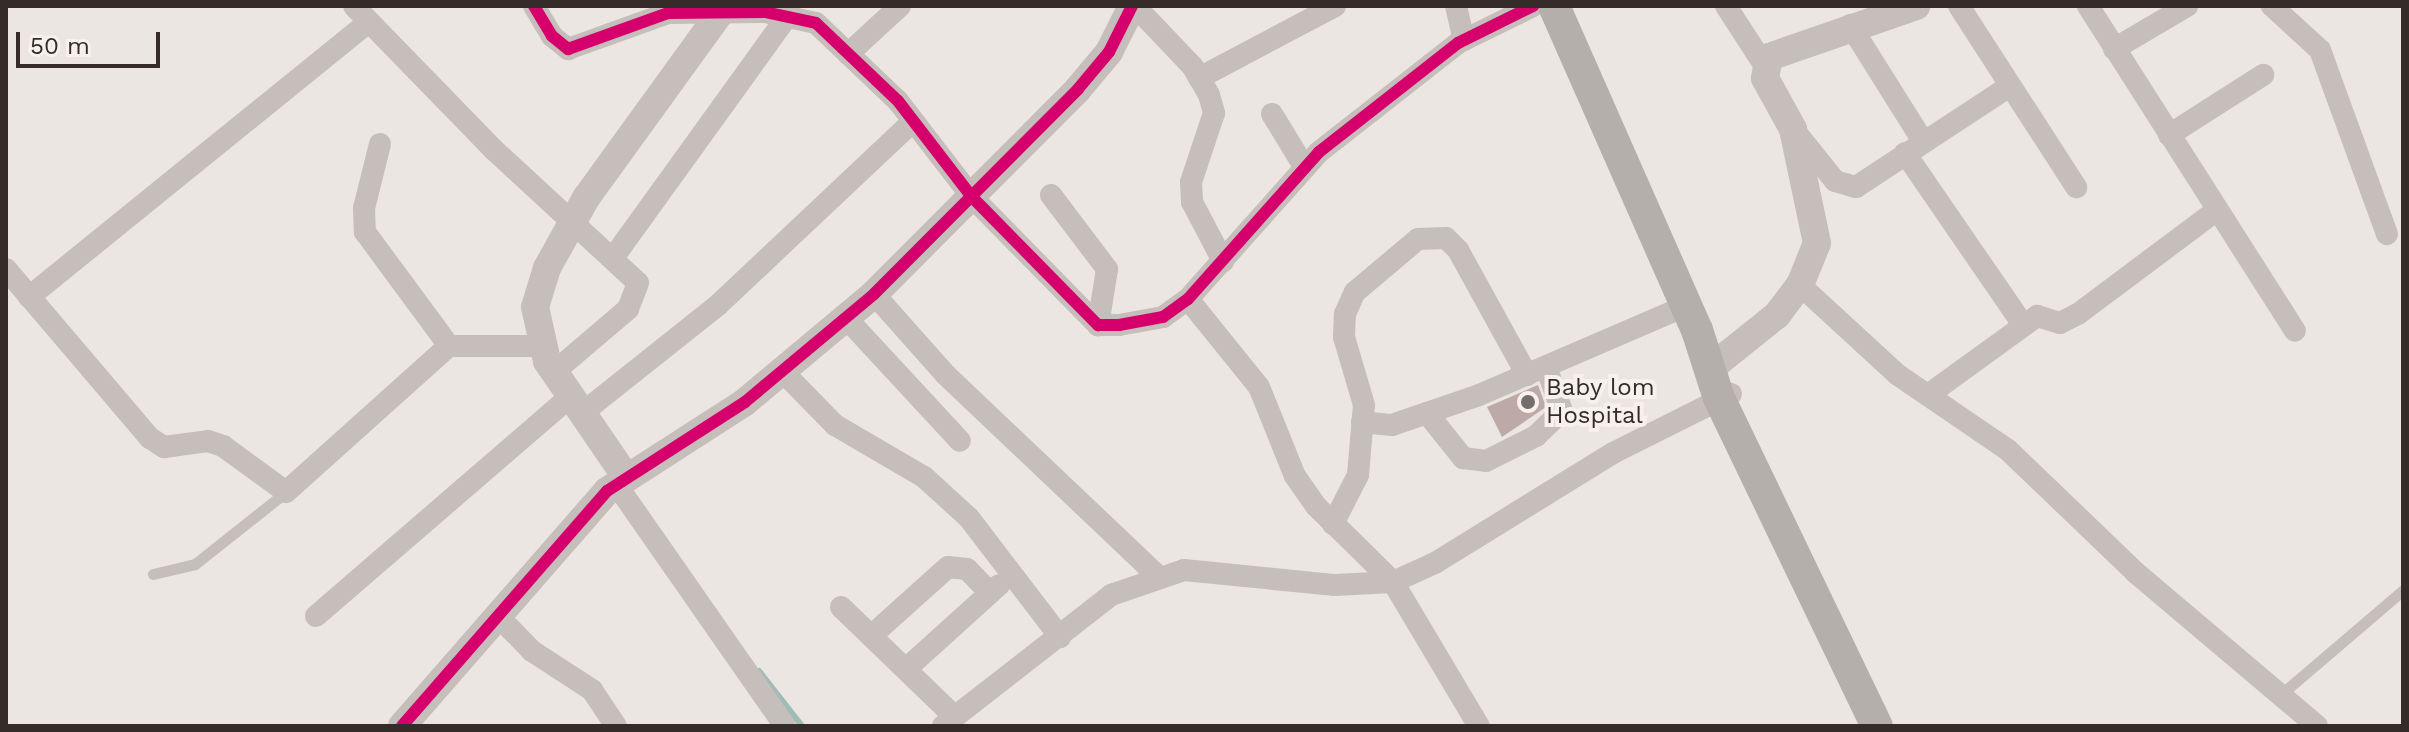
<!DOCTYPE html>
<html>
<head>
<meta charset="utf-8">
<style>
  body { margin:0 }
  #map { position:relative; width:2409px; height:732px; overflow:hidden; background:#ece6e2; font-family:"Work Sans",sans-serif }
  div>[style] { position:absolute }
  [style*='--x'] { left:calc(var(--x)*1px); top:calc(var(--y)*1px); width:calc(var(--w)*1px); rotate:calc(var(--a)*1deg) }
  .stream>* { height:6px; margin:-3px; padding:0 3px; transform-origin:3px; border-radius:3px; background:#a1bbb7 }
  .building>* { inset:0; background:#bdaaa6 }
  .service>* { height:11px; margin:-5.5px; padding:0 5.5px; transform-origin:5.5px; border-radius:5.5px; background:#c5bebb }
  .minor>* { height:22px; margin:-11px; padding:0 11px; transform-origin:11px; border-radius:11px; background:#c5bebb }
  .tertiary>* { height:28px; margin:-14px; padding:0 14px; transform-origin:14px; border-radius:14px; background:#c5bebb }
  .secondary>* { height:32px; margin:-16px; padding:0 16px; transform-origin:16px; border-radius:16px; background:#b5afac }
  .cycleway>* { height:12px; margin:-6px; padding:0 6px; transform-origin:6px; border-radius:6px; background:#d6006c }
  .dots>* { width:22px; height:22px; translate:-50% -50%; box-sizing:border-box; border:4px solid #f8f0ea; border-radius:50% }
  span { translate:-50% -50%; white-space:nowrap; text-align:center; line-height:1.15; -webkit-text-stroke:8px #f8f0ea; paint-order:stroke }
  .poi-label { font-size:24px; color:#352c2a }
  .left { translate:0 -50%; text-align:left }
  .frame { position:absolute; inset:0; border:8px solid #352c2a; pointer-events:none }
  .scale { position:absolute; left:16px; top:32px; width:144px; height:36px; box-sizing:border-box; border:4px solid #352c2a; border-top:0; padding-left:10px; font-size:24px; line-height:28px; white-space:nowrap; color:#352c2a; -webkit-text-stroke:6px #f8f0ea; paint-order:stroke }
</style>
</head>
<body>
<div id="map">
  <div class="stream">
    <div style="--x:759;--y:671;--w:70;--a:52"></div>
  </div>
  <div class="building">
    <div style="clip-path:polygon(1538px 385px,1546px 407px,1502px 437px,1487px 407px)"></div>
  </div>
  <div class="service">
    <div style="--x:153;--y:574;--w:43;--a:-13.4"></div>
    <div style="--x:195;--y:564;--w:116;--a:-38.4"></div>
    <div style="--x:2279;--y:696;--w:163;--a:-40.5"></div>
  </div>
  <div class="minor">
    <div style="--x:354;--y:6;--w:199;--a:45.8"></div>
    <div style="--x:493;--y:149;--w:197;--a:42.7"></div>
    <div style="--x:638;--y:283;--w:28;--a:111"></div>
    <div style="--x:628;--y:309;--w:97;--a:139.6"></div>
    <div style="--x:534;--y:6;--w:35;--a:59"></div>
    <div style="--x:552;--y:36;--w:21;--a:39"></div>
    <div style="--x:568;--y:49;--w:106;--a:-19.8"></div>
    <div style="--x:668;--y:13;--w:97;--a:-0.6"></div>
    <div style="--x:765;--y:12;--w:52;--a:12.2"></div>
    <div style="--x:816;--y:23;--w:113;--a:43.6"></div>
    <div style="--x:898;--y:101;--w:121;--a:52.4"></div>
    <div style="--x:972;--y:197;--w:180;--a:45.5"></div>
    <div style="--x:1098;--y:325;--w:21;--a:0"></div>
    <div style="--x:1119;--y:325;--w:45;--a:-10.3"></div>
    <div style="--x:1163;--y:317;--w:31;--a:-36"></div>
    <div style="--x:1188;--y:299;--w:197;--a:-48.3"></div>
    <div style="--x:1319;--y:152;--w:177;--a:-38.1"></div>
    <div style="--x:1458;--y:43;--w:84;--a:-26.3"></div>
    <div style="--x:1135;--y:6;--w:84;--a:46.4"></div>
    <div style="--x:1193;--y:67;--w:32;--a:60"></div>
    <div style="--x:1209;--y:95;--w:19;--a:74"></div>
    <div style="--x:1214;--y:113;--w:73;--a:108.4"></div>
    <div style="--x:1191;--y:182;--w:20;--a:87"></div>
    <div style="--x:1192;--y:202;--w:67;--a:62.3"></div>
    <div style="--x:1456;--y:6;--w:35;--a:77"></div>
    <div style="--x:1726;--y:6;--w:72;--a:57"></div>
    <div style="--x:1959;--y:6;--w:216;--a:57.1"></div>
    <div style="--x:2088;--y:6;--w:385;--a:57.5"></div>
    <div style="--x:2272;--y:6;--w:65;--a:42.5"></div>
    <div style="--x:2320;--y:50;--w:196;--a:70"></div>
    <div style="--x:1850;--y:25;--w:136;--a:57.9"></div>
    <div style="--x:2114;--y:49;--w:85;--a:-30.5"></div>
    <div style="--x:848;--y:54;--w:71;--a:-42.7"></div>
    <div style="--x:1199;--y:78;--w:154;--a:-27.9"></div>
    <div style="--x:1272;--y:114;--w:63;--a:58.6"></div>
    <div style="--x:1794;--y:130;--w:65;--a:51.2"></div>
    <div style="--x:1835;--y:181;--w:22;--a:16"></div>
    <div style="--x:1856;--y:187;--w:181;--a:-33.3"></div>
    <div style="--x:2169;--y:135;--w:112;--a:-32.6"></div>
    <div style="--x:380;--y:144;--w:66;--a:104"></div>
    <div style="--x:364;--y:208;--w:24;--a:88"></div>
    <div style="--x:365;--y:232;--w:142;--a:53.6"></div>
    <div style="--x:1905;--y:153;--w:209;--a:55.5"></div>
    <div style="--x:1051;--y:195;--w:93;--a:52.9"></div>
    <div style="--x:1107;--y:269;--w:57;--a:99.1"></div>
    <div style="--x:613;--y:258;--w:297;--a:-54.2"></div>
    <div style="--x:6;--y:269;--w:222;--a:49.6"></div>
    <div style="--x:150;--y:438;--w:17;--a:33"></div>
    <div style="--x:164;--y:447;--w:44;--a:-7.8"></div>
    <div style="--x:208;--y:441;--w:16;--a:18"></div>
    <div style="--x:223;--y:446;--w:78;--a:36.1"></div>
    <div style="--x:286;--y:492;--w:219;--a:-41.9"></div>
    <div style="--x:449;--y:346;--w:92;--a:0"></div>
    <div style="--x:1800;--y:285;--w:133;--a:42.6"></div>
    <div style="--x:1898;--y:375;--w:133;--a:34.3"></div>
    <div style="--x:2008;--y:450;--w:176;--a:43.8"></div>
    <div style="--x:2135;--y:572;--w:238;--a:40.2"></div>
    <div style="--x:874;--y:294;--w:108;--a:48.4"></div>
    <div style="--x:946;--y:375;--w:292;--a:43.5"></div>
    <div style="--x:29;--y:297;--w:437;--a:-39"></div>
    <div style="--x:1188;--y:299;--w:113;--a:51.1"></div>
    <div style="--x:1259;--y:387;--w:96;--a:68"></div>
    <div style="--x:1295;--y:476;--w:37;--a:55"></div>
    <div style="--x:1316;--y:506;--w:108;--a:44.6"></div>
    <div style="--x:1393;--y:582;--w:168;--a:59.2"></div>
    <div style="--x:847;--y:319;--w:166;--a:47.2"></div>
    <div style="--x:784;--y:373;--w:73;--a:45.6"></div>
    <div style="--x:835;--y:425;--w:103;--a:30.3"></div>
    <div style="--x:924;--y:477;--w:61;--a:42.3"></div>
    <div style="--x:969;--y:518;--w:150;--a:52.6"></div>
    <div style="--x:1928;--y:395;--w:135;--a:-35.9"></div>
    <div style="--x:2037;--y:316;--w:24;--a:17"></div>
    <div style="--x:2060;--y:323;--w:20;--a:-27"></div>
    <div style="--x:2078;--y:314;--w:174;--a:-36.8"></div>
    <div style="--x:1427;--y:413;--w:58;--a:51.3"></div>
    <div style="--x:1463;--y:458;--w:23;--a:7"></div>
    <div style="--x:1486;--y:461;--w:56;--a:-26.6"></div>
    <div style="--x:1536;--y:436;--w:36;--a:-44"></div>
    <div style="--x:1562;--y:411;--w:47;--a:-110"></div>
    <div style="--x:581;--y:414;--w:175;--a:-38.5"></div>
    <div style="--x:718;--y:305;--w:268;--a:-43.3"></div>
    <div style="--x:1362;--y:422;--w:30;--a:6"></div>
    <div style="--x:1392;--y:425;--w:92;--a:-19"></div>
    <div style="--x:1479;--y:395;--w:225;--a:-23.3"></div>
    <div style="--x:616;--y:484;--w:295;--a:55.1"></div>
    <div style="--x:1333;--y:524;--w:55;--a:-63"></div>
    <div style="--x:1358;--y:475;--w:70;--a:-85.1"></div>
    <div style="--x:1364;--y:405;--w:71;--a:-106.4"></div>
    <div style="--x:1344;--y:337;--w:23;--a:-88"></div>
    <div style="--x:1345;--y:314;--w:24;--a:-66"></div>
    <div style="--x:1355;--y:292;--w:82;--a:-40.1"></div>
    <div style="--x:1418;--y:239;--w:28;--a:-2"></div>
    <div style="--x:1446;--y:238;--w:17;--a:45"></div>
    <div style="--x:1458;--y:250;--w:143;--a:61.1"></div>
    <div style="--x:841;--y:607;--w:158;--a:44"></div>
    <div style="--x:497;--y:615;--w:50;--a:45.8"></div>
    <div style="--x:532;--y:651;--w:72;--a:33"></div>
    <div style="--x:592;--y:690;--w:43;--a:56.3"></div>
    <div style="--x:316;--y:616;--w:335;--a:-40.8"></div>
    <div style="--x:871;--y:636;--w:103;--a:-41.9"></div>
    <div style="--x:948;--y:567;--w:19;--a:6"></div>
    <div style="--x:967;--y:569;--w:33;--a:46"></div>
    <div style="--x:906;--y:669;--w:125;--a:-42.1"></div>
    <div style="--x:943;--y:726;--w:213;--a:-37.9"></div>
    <div style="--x:1111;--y:595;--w:77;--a:-18.9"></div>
    <div style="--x:1184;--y:570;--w:152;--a:5.7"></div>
    <div style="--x:1335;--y:585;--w:58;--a:-3"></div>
    <div style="--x:1393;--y:582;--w:46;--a:-24.3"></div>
    <div style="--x:1435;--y:563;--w:209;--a:-31.7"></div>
    <div style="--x:1613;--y:453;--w:132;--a:-26.6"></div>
  </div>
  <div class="tertiary">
    <div style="--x:1712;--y:367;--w:83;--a:-38.7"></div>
    <div style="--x:1777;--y:315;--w:38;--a:-53"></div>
    <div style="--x:1800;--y:285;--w:45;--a:-68"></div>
    <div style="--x:1817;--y:243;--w:116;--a:-101.9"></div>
    <div style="--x:1793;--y:129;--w:58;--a:-118.8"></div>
    <div style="--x:1765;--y:78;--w:21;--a:-79"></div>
    <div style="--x:1769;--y:57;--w:156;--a:-19.1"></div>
    <div style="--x:626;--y:477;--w:140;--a:-124.3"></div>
    <div style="--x:547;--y:361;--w:55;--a:-102.5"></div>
    <div style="--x:535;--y:307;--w:41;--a:-72.9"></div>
    <div style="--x:547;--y:268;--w:80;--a:-60.9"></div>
    <div style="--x:586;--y:198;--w:237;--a:-54.1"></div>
    <div style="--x:402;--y:726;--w:312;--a:-48.9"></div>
    <div style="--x:607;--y:491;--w:164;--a:-32.8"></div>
    <div style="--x:745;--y:402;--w:168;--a:-39.9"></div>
    <div style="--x:874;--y:294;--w:289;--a:-45.1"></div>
    <div style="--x:1078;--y:89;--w:48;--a:-50"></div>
    <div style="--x:1109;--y:52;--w:51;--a:-63.4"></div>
  </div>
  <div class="secondary">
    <div style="--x:1554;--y:6;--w:354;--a:66.2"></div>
    <div style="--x:1697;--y:330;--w:71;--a:72.1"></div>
    <div style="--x:1719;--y:398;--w:364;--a:64.3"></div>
  </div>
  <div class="cycleway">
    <div style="--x:534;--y:6;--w:35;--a:59"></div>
    <div style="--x:552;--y:36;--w:21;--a:39"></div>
    <div style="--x:568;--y:49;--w:106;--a:-19.8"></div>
    <div style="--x:668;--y:13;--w:97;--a:-0.6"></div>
    <div style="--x:765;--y:12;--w:52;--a:12.2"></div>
    <div style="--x:816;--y:23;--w:113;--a:43.6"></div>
    <div style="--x:898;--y:101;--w:121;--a:52.4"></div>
    <div style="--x:972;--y:197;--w:180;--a:45.5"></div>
    <div style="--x:1098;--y:325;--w:21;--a:0"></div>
    <div style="--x:1119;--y:325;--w:45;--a:-10.3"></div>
    <div style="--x:1163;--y:317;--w:31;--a:-36"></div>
    <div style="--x:1188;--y:299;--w:197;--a:-48.3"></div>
    <div style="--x:1319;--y:152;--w:177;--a:-38.1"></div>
    <div style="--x:1458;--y:43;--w:84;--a:-26.3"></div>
    <div style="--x:402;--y:726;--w:312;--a:-48.9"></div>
    <div style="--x:607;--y:491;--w:164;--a:-32.8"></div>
    <div style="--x:745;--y:402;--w:168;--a:-39.9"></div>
    <div style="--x:874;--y:294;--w:289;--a:-45.1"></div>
    <div style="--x:1078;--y:89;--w:48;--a:-50"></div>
    <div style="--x:1109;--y:52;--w:51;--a:-63.4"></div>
  </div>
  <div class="dots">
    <div style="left:1528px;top:402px;background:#756d6a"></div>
  </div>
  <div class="poi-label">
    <span class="left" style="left:1546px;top:402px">Baby lom<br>Hospital</span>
  </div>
  <div class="frame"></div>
  <div class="scale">50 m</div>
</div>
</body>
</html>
